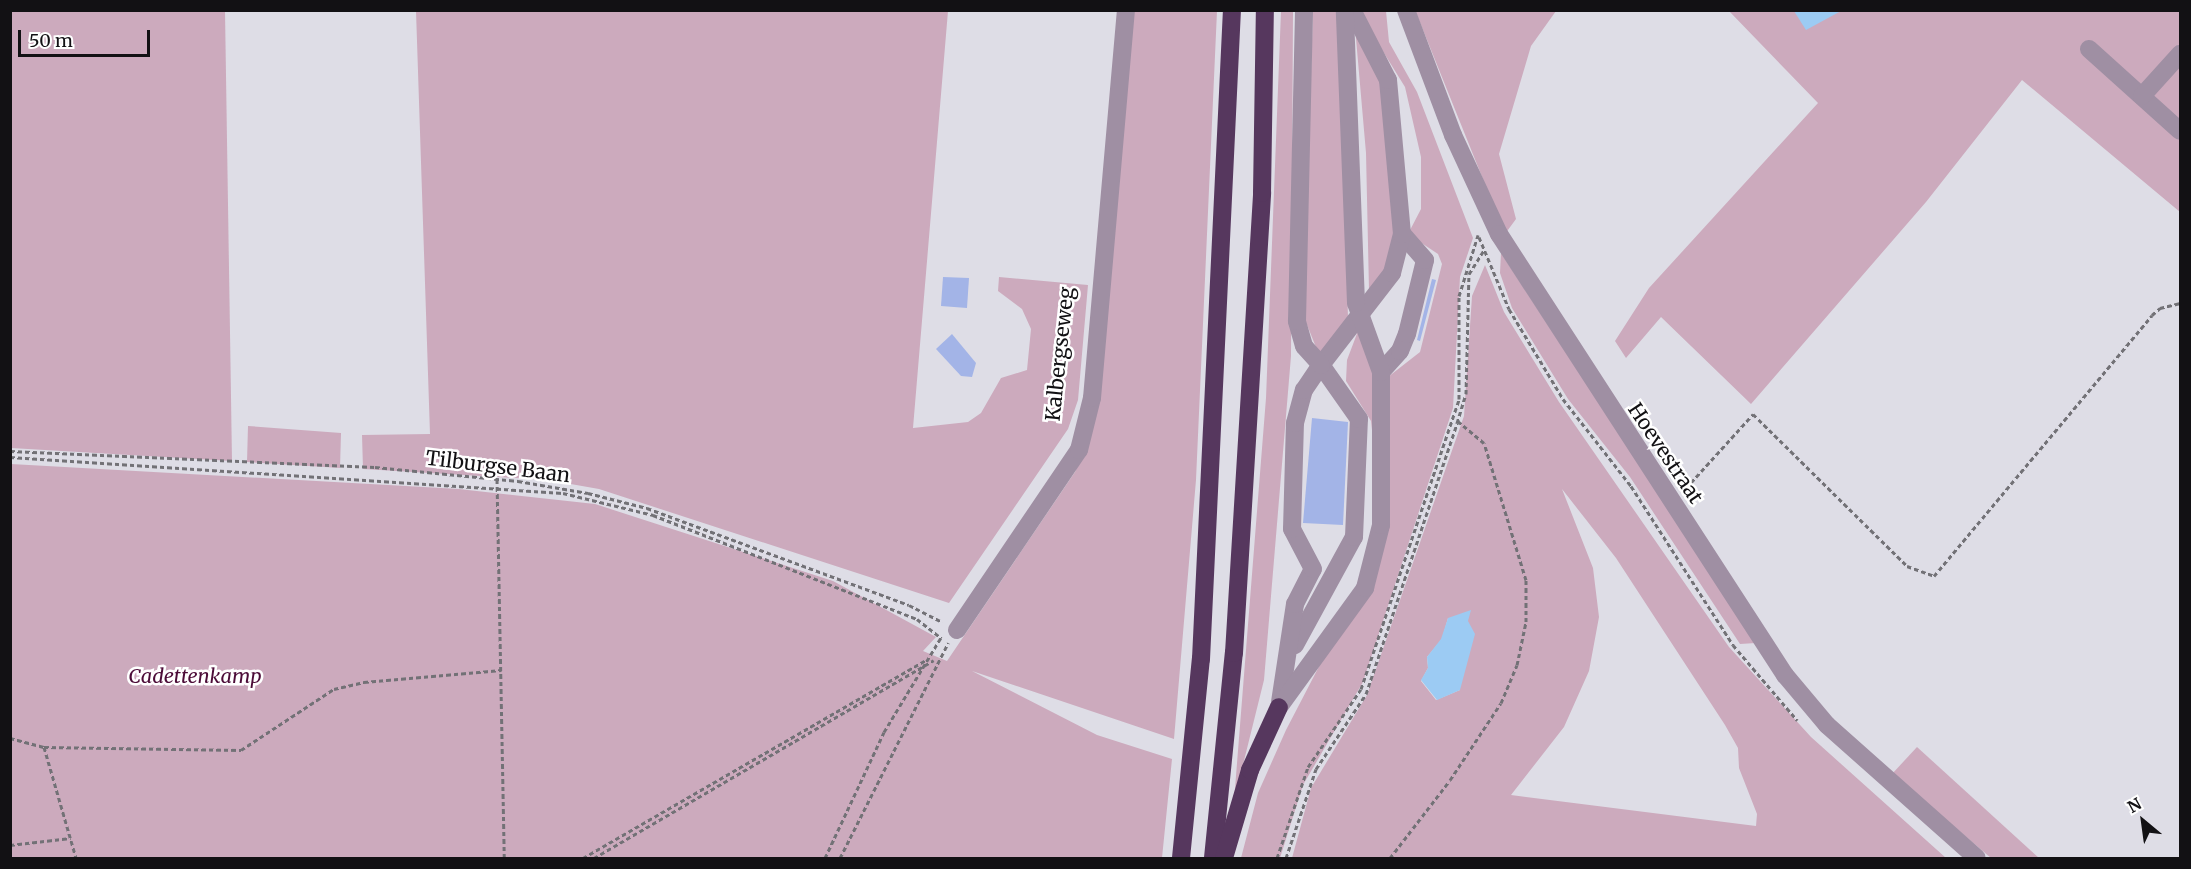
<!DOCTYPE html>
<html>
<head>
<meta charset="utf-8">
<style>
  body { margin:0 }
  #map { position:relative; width:2191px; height:869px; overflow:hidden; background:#dedde6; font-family:Merriweather,serif }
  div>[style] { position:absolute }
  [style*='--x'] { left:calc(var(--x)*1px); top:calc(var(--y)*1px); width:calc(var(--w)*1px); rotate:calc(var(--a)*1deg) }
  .green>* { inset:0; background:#ccaabd }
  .water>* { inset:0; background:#9ccbf3 }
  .building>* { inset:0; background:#a3b4e7 }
  .path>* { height:3px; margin-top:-1.5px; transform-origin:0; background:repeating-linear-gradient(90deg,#727176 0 4.5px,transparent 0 7.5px) }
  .minor>* { height:18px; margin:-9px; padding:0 9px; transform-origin:9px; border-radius:9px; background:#9f8fa3 }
  .highway>* { height:18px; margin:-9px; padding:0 9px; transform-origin:9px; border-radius:9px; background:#56375e }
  span { translate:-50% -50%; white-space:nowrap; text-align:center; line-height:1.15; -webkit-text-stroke:5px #fff; paint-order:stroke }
  .street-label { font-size:20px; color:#121114 }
  .park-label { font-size:20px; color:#4c0c38; font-style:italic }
  .frame { position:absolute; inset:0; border:12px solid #121114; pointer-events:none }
  .north { position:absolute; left:2113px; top:791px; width:60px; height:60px; -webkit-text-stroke:4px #fff; paint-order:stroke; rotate:331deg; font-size:16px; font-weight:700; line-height:24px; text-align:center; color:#121114 }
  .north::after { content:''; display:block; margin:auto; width:21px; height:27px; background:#121114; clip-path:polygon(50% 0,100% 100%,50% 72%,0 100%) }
  .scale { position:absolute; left:18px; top:30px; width:132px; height:27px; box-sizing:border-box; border:3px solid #121114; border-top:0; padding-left:8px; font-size:18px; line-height:21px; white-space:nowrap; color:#121114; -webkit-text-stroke:4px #fff; paint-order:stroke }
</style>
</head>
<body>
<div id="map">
  <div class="green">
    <div style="clip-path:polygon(1415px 10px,1556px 11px,1531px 46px,1499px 154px,1516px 219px,1505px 234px)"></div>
    <div style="clip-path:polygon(10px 11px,225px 11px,232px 461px,11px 448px)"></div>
    <div style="clip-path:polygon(416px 11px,948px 11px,913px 428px,968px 422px,981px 413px,1001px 378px,1027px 370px,1031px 329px,1022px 309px,998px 291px,999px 277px,1088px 285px,1078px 400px,1068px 429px,949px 603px,599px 489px,548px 480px,363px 469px,362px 435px,430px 434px)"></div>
    <div style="clip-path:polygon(1132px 11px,1217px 11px,1196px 480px,1174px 739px,972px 671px,1097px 735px,1172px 759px,1162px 858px,11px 858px,11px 464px,459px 489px,595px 504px,833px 581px,936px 637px,923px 651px,947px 661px,1075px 472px,1088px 444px)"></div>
    <div style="clip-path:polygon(1281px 11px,1293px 11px,1291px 356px,1264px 680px,1234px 801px,1266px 398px)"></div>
    <div style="clip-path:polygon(1313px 11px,1337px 11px,1340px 23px,1348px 318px,1320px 357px,1303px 315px)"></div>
    <div style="clip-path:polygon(1358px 11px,1386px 11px,1389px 42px,1417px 92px,1473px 238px,1460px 277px,1453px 408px,1363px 682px,1303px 785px,1280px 858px,1241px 858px,1258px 793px,1286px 730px,1379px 551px,1388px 377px,1420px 352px,1442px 264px,1438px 254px,1408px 234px,1421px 209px,1421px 157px,1405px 87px)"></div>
    <div style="clip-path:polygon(1729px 11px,2180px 11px,2180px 212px,2022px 80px,1926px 202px,1751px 404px,1661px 317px,1626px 358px,1615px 341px,1649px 288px,1818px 103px)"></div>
    <div style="clip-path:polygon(1355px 27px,1379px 69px,1392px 173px,1394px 260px,1369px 290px,1366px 153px)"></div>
    <div style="clip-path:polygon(1501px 253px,1756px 643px,1740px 644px,1630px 477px,1568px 399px,1512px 308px,1500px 273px)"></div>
    <div style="clip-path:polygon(evenodd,1485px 265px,1504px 312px,1559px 402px,1729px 647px,1811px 737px,1946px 858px,1292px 858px,1311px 788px,1367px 695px,1464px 416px,1472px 296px,1485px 265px,1562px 489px,1616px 558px,1725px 725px,1738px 748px,1739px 768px,1757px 814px,1756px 826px,1511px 795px,1564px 727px,1589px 671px,1599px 617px,1593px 568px,1562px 489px,1485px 265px,1448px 618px,1460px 690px,1436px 700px,1421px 681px,1428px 668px,1427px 657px,1442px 639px,1448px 618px)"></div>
    <div style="clip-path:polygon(1358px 331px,1377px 386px,1373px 439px,1371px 421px,1346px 381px,1347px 360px)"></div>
    <div style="clip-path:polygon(248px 426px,341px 433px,340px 468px,247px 462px)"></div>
    <div style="clip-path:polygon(1917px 747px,2039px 858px,1991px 858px,1892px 774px)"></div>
  </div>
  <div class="water">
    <div style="clip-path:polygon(1794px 11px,1841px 11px,1806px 30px)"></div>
    <div style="clip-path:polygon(1471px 610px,1468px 621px,1475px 634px,1460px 690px,1437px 700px,1421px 680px,1428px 668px,1427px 657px,1441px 639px,1448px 618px)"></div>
  </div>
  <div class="building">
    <div style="clip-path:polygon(943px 277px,969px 278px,967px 308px,941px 306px)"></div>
    <div style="clip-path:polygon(1432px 279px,1436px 280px,1420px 341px,1417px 340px)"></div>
    <div style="clip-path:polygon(952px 334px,976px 363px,972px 377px,961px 376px,936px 349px)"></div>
    <div style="clip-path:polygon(1312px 418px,1348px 422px,1343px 525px,1303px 523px)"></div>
  </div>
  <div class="path">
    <div style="--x:1479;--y:237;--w:78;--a:67.4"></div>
    <div style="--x:1509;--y:309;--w:105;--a:59"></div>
    <div style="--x:1563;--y:399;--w:110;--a:52"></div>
    <div style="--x:1631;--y:486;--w:189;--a:57.3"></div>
    <div style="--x:1733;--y:645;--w:99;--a:49.5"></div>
    <div style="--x:10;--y:451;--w:365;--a:2.5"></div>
    <div style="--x:375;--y:467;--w:144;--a:5.6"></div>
    <div style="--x:518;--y:481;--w:71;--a:9.7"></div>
    <div style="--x:588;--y:493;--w:61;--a:14.3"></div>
    <div style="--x:647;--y:508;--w:279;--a:20.3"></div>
    <div style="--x:909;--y:605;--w:37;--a:27"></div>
    <div style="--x:10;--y:457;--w:554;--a:3.72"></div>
    <div style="--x:563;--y:493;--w:93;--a:13.7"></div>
    <div style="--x:653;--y:515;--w:284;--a:21.5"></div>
    <div style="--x:917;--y:619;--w:31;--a:38"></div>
    <div style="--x:497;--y:479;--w:379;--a:88.9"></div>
    <div style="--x:1686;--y:488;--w:100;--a:-47.8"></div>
    <div style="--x:1753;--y:414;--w:216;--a:44.6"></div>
    <div style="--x:1907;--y:566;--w:29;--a:20"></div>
    <div style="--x:1934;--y:576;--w:340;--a:-50.1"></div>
    <div style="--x:2152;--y:315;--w:11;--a:-41"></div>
    <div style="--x:2160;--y:308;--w:21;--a:-14"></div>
    <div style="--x:10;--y:738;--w:35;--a:15"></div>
    <div style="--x:44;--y:747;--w:116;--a:73.9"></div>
    <div style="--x:44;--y:747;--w:197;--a:0.9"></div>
    <div style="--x:241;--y:750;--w:111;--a:-33.3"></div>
    <div style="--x:334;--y:689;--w:31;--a:-13"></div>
    <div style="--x:364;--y:682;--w:138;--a:-5"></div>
    <div style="--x:10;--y:845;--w:61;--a:-6.5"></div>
    <div style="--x:583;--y:858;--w:397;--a:-30"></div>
    <div style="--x:594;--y:858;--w:393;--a:-30.2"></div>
    <div style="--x:825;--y:858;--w:139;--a:-64.9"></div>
    <div style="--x:884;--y:732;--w:112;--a:-58.9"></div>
    <div style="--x:840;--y:858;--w:241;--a:-63.3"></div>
    <div style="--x:1277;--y:858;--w:96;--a:-71.2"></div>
    <div style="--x:1308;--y:767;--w:94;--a:-55.8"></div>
    <div style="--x:1361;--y:689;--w:306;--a:-71.3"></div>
    <div style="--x:1459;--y:399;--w:103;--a:-90"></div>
    <div style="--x:1459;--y:296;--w:64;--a:-72.7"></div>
    <div style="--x:1286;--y:858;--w:94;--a:-71.4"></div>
    <div style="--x:1316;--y:769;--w:90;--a:-56.3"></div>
    <div style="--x:1366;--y:694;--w:286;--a:-71.4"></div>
    <div style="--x:1457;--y:423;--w:30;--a:-73"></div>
    <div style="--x:1466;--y:394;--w:120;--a:-88.6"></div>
    <div style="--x:1469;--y:274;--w:28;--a:-58"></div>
    <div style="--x:1390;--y:858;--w:98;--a:-52.4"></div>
    <div style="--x:1450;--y:780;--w:92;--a:-56.5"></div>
    <div style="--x:1501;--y:703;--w:41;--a:-67.2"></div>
    <div style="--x:1517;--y:665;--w:44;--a:-78.2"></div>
    <div style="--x:1526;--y:622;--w:42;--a:-90"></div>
    <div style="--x:1526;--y:580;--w:143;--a:-107"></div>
    <div style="--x:1484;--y:443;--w:34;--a:-140"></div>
  </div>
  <div class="minor">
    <div style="--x:1406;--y:10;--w:134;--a:69.4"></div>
    <div style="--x:1453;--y:135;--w:109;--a:65.1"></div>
    <div style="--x:1499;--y:234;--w:526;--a:57.04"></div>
    <div style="--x:1785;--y:675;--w:65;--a:50"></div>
    <div style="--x:1827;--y:725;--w:200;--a:41.6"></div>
    <div style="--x:2089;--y:49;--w:122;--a:42"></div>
    <div style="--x:2142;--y:96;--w:57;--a:-47.9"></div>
    <div style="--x:1381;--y:372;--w:28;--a:-48"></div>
    <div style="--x:1400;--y:351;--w:18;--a:-68"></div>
    <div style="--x:1407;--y:334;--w:76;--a:-76.3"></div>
    <div style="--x:1425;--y:260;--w:35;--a:-131"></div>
    <div style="--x:957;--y:630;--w:217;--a:-55.9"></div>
    <div style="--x:1079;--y:450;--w:54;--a:-76"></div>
    <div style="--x:1092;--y:398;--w:389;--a:-85"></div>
    <div style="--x:1295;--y:645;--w:123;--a:-61.4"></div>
    <div style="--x:1354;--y:537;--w:118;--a:-87.6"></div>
    <div style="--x:1359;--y:419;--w:66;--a:-125.1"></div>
    <div style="--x:1321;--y:365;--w:116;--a:-52.3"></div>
    <div style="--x:1392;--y:273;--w:40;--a:-75.6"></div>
    <div style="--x:1402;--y:234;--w:155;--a:-95.2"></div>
    <div style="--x:1388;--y:80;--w:79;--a:-117.2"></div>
    <div style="--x:1280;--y:702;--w:99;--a:-81.3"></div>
    <div style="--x:1295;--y:604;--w:39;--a:-63"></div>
    <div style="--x:1313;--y:569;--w:45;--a:-117.7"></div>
    <div style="--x:1292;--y:529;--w:106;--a:-88.4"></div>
    <div style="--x:1295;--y:423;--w:34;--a:-75"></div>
    <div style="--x:1304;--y:390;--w:30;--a:-56"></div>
    <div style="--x:1321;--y:365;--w:25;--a:-132"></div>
    <div style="--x:1304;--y:346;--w:26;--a:-106"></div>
    <div style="--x:1297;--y:321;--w:311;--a:-88.7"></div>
    <div style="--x:1279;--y:707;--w:147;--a:-54.1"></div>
    <div style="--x:1365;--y:588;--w:65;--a:-75.7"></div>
    <div style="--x:1381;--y:525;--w:153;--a:-90"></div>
    <div style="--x:1381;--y:372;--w:73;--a:-109.9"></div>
    <div style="--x:1356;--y:303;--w:293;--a:-92.2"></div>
  </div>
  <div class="highway">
    <div style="--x:1181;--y:858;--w:200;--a:-84.3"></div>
    <div style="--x:1201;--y:659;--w:650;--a:-87.27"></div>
    <div style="--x:1213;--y:858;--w:206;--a:-84.2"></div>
    <div style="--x:1234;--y:653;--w:461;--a:-86.5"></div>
    <div style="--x:1262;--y:193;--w:183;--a:-89.1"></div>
    <div style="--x:1224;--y:858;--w:92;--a:-73.5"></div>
    <div style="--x:1250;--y:770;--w:69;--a:-65.3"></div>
  </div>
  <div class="street-label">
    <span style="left:1059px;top:354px;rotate:-84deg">Kalbergseweg</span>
    <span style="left:1666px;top:453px;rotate:56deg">Hoevestraat</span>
    <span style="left:498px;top:466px;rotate:7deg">Tilburgse Baan</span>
  </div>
  <div class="park-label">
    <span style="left:195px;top:675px">Cadettenkamp</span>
  </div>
  <div class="frame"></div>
  <div class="north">N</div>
  <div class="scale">50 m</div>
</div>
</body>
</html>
